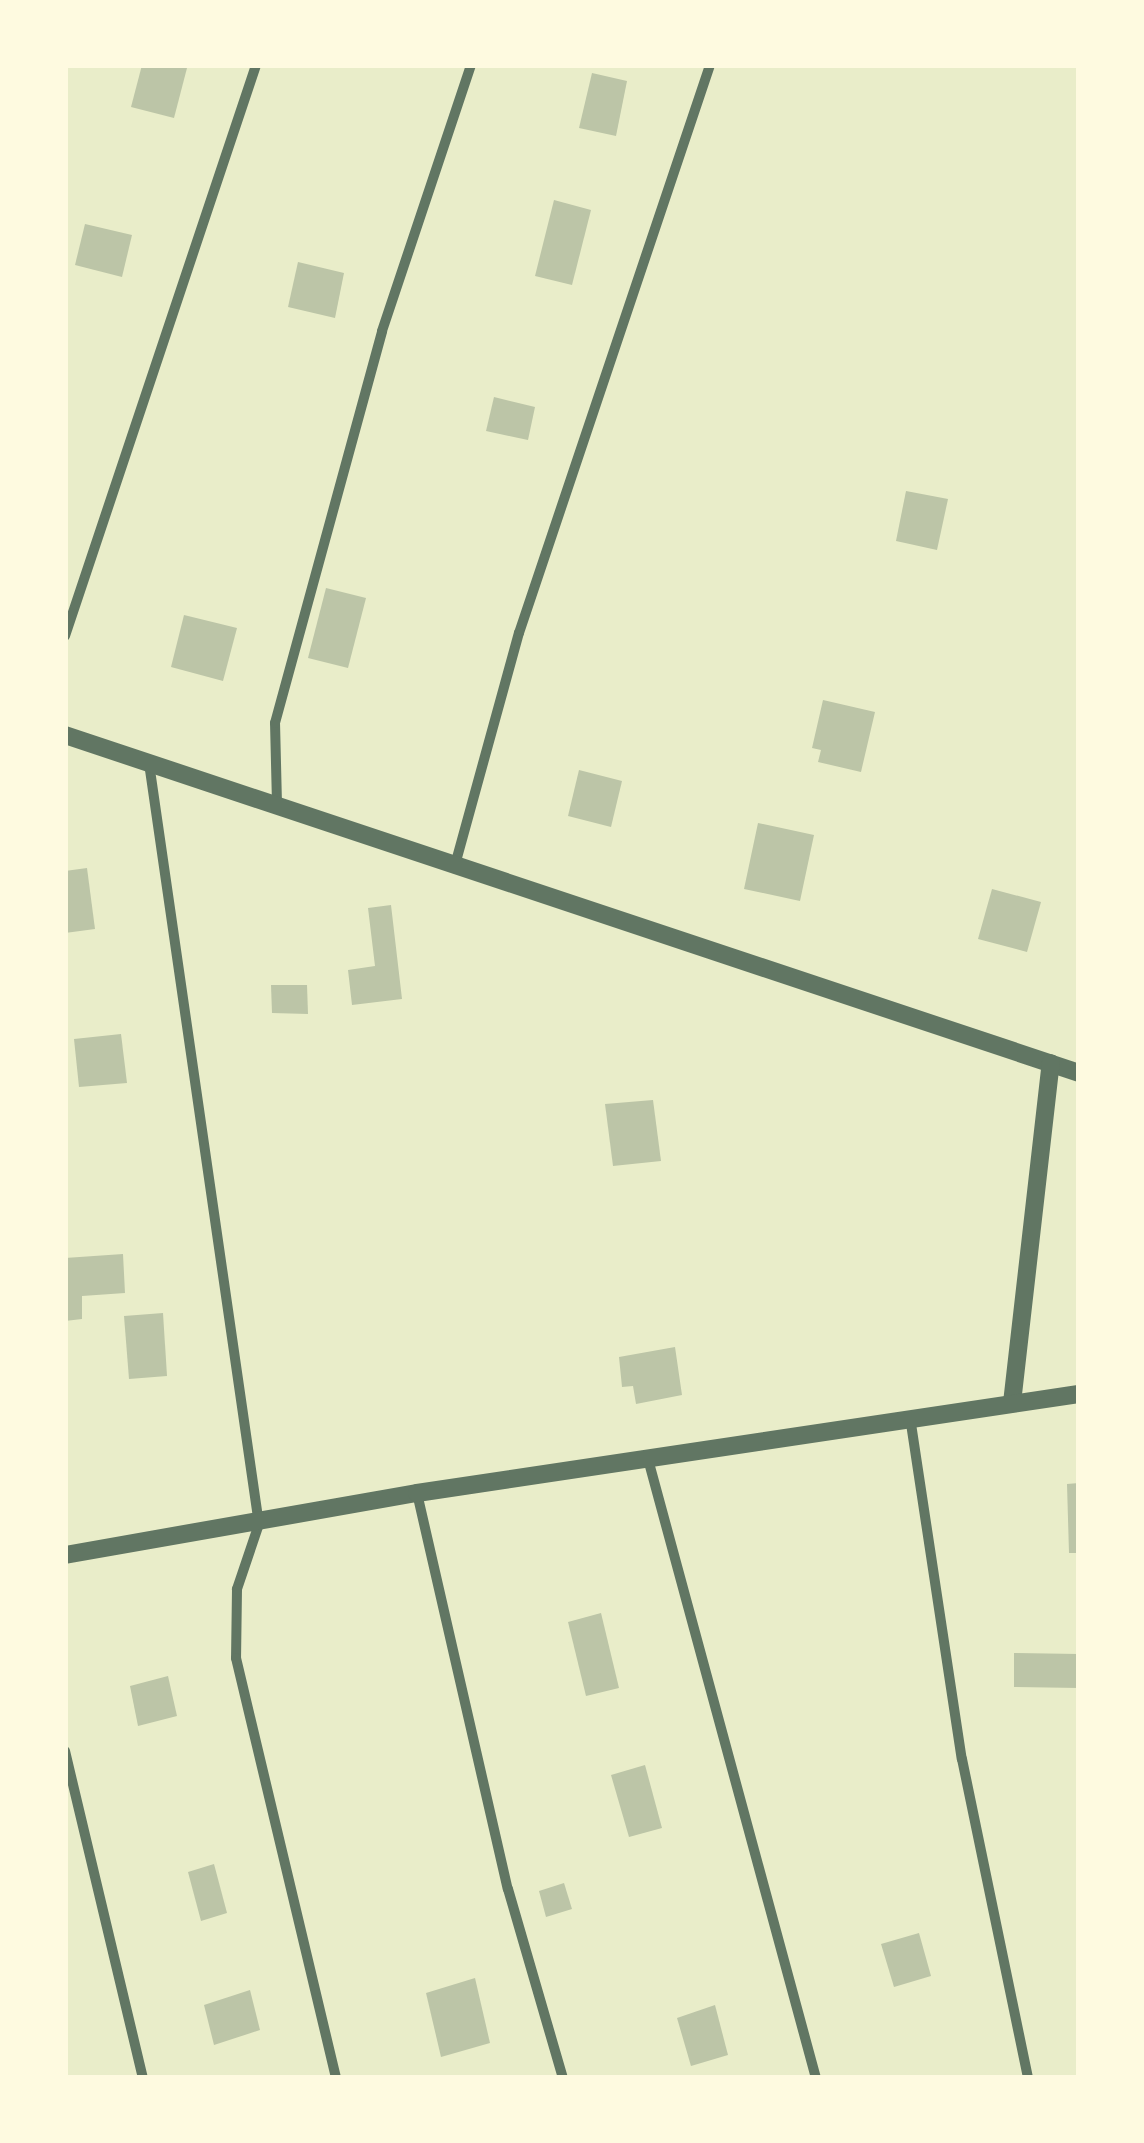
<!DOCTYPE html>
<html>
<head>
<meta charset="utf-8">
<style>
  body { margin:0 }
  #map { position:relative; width:1144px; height:2143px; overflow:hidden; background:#e9edc9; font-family:Montserrat,sans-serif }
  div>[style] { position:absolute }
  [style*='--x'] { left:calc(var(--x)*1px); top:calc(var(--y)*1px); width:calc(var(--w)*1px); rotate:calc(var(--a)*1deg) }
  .building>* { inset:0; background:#bcc5a7 }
  .minor>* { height:10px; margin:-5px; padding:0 5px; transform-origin:5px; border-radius:5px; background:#617663 }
  .tertiary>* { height:18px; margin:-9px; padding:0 9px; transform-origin:9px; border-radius:9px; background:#617663 }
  span { translate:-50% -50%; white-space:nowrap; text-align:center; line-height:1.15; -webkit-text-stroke:8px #fefae0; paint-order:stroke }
  .frame { position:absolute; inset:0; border:68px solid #fefae0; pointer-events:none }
</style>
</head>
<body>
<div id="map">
  <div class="building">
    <div style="clip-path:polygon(142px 65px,187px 68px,174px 118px,131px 107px)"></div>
    <div style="clip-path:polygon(592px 73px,627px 81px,616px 136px,579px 128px)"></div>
    <div style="clip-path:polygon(554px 200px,591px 210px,572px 285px,535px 276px)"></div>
    <div style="clip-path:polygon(85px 224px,132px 235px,122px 277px,75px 265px)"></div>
    <div style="clip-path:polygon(298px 262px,344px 273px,335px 318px,288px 307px)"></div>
    <div style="clip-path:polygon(494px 397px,535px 407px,528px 440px,486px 431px)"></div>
    <div style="clip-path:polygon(906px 491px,948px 499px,937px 550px,896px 541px)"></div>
    <div style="clip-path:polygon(326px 588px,366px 598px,348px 668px,308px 658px)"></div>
    <div style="clip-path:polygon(184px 615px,237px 628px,223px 681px,171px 667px)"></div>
    <div style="clip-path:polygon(823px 700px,875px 712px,861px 772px,818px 762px,821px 750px,812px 748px)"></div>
    <div style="clip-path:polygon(579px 770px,622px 781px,611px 827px,568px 816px)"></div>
    <div style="clip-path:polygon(758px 823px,814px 835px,800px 901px,744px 889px)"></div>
    <div style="clip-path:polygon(87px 868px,95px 929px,65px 933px,65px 871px)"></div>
    <div style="clip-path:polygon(992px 889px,1041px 902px,1027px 952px,978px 939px)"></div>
    <div style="clip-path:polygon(391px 905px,402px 999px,352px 1005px,348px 970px,375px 966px,368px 908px)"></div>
    <div style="clip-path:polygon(271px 985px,307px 985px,308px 1014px,272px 1013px)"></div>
    <div style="clip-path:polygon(121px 1034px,127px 1083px,79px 1087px,74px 1039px)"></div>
    <div style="clip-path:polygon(653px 1100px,661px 1161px,613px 1166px,605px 1104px)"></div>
    <div style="clip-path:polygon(123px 1254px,125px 1293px,82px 1296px,82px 1319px,65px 1321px,65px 1258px)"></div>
    <div style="clip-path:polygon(163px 1313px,167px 1376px,129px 1379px,124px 1316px)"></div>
    <div style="clip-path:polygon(675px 1347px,682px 1395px,636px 1404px,633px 1386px,622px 1387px,619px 1357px)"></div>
    <div style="clip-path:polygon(1079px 1483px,1079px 1553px,1069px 1553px,1067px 1484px)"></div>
    <div style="clip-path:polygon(601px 1613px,619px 1688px,586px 1696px,568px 1622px)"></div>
    <div style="clip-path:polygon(1014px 1653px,1079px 1654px,1079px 1688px,1014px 1687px)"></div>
    <div style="clip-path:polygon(168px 1676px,177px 1716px,138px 1726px,130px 1686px)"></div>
    <div style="clip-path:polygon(645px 1765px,662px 1828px,629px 1837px,611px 1775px)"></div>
    <div style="clip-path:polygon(214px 1864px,227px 1913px,201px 1921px,188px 1872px)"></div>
    <div style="clip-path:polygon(564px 1883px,572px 1909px,546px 1917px,539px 1891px)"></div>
    <div style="clip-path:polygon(919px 1933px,931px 1976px,894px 1987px,881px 1944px)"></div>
    <div style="clip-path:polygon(475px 1978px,490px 2043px,441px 2057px,426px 1993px)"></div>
    <div style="clip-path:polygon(250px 1990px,260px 2030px,214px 2045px,204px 2005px)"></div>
    <div style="clip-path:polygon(715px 2005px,728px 2055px,691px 2066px,677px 2018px)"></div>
  </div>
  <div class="minor">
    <div style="--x:65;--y:636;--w:602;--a:-71.5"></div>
    <div style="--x:149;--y:763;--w:769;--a:81.78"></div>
    <div style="--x:259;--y:1524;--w:69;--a:108.7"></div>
    <div style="--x:237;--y:1589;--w:69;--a:90.8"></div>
    <div style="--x:236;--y:1658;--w:432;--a:76.6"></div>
    <div style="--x:277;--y:804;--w:81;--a:-91.4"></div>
    <div style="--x:275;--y:723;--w:406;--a:-74.7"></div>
    <div style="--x:382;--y:331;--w:280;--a:-71.5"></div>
    <div style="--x:455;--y:865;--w:241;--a:-74.6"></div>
    <div style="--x:519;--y:633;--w:599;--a:-71.41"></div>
    <div style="--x:910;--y:1417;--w:346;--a:81.4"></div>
    <div style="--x:962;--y:1759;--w:326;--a:78.3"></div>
    <div style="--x:648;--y:1459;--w:641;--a:74.82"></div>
    <div style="--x:417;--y:1493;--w:406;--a:77.1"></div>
    <div style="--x:508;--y:1889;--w:197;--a:73.8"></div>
    <div style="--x:65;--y:1751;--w:336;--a:76.6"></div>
  </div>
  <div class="tertiary">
    <div style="--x:65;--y:735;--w:1069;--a:18.43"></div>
    <div style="--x:1012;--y:1403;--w:342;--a:-83.5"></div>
    <div style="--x:65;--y:1555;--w:357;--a:-10"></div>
    <div style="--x:417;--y:1493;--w:669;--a:-8.51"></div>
  </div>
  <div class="frame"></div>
</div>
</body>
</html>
